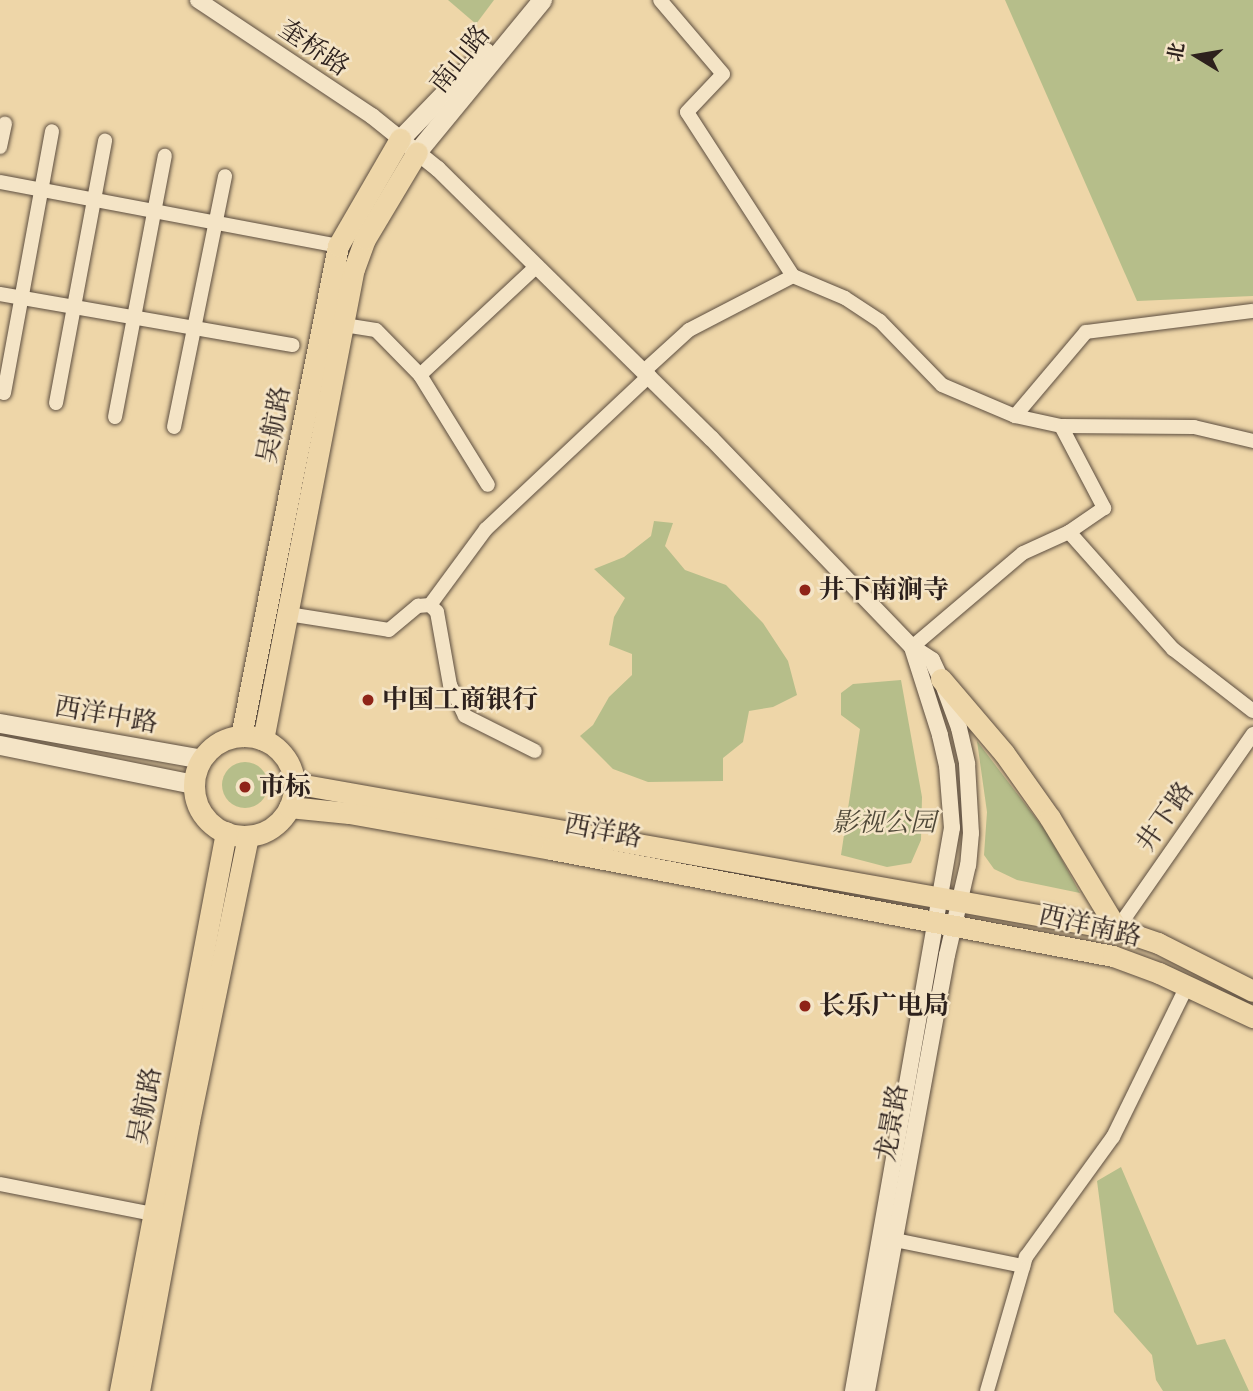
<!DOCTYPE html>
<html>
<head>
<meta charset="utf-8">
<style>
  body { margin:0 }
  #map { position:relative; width:1253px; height:1391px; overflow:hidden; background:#eed6a8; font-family:"IM FELL French Canon","Noto Serif SC",serif }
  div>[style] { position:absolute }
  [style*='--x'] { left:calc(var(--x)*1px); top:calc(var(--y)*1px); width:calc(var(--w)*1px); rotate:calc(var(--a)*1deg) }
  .green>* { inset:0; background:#b6be8a }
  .round { border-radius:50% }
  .roads { filter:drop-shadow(0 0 2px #5d4e40) drop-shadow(0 0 2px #5d4e40) }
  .minor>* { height:14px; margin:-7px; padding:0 7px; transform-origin:7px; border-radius:7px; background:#f4e4c6 }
  .tertiary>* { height:16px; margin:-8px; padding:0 8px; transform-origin:8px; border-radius:8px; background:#f4e4c6 }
  .secondary>* { height:19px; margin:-9.5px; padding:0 9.5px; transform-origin:9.5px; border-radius:9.5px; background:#f4e4c6 }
  .primary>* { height:21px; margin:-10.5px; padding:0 10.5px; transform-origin:10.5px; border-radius:10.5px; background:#eed6a8 }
  .primary>.ring { margin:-10.5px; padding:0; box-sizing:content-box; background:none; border:21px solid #eed6a8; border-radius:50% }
  .dots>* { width:19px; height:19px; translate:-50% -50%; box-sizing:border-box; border:4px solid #f4e4c6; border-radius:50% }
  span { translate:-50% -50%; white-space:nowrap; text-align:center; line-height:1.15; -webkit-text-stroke:5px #f4e4c6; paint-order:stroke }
  .street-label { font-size:26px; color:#2d211d }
  .poi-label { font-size:26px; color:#2d211d; font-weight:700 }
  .left { translate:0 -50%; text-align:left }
  .park-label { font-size:26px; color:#4f4838; font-style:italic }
  .north { position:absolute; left:1162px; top:21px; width:70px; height:70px; -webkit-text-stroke:5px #f4e4c6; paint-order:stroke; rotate:281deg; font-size:19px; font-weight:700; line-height:28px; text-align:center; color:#2d211d }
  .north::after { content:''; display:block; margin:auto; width:24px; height:32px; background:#2d211d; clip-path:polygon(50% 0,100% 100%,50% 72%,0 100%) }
</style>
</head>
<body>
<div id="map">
  <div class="green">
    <div style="clip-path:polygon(448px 0,494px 0,476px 24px)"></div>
    <div style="clip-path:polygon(1005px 0,1253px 0,1253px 296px,1137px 301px)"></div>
    <div style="clip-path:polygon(654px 521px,673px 523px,665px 546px,685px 570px,726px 585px,763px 623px,788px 661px,797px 695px,773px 707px,749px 711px,743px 742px,723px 758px,723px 781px,648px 782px,613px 769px,580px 736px,593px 725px,609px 697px,632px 675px,632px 654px,609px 645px,614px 617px,625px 598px,594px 569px,624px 557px,651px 536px)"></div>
    <div style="clip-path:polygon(901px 680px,922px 797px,921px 840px,911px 863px,887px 867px,841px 855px,860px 729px,841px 715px,841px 693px,853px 684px)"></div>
    <div style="clip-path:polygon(977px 741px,1048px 834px,1080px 893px,1017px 880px,994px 869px,984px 855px,987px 812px)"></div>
    <div class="round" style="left:222px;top:762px;width:46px;height:46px"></div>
    <div style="clip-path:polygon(1121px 1167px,1197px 1345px,1225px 1339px,1249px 1391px,1163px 1391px,1156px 1380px,1152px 1355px,1114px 1312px,1097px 1181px)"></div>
  </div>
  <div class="roads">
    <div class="minor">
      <div style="--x:0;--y:147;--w:24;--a:-78"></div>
      <div style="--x:0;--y:182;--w:344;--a:10.7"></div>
      <div style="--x:793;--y:276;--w:56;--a:22.9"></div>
      <div style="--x:845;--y:298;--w:42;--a:33.3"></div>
      <div style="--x:880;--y:321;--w:89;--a:45.9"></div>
      <div style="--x:942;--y:385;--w:79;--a:23"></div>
      <div style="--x:1015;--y:416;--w:47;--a:12.3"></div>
      <div style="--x:1061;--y:426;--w:93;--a:62.3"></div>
      <div style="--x:1104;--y:508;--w:42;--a:145.6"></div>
      <div style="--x:1069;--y:532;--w:157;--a:48.4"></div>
      <div style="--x:1173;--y:649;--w:101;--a:37.8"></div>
      <div style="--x:0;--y:294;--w:297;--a:9.9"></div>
      <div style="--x:344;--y:325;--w:32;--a:9"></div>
      <div style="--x:376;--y:330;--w:63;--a:45.6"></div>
      <div style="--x:420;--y:375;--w:129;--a:58.3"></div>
      <div style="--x:644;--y:371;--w:61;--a:-42.3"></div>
      <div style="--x:689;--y:330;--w:117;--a:-27.4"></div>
      <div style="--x:793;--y:276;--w:195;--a:-122.9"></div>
      <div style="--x:687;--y:112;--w:52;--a:-46.5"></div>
      <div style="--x:723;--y:74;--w:97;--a:-130.4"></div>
      <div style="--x:420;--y:375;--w:160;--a:-43"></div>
      <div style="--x:4;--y:393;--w:266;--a:-79.6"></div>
      <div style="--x:56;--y:403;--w:267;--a:-79.4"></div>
      <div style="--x:1015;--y:416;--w:110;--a:-49.8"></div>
      <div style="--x:1086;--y:332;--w:168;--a:-7.2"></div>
      <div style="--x:115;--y:417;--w:266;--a:-79.2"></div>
      <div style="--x:1061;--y:426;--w:133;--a:0.4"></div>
      <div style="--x:1194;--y:427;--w:61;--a:13.3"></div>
      <div style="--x:174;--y:427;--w:256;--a:-78.5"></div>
      <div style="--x:430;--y:605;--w:94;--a:-53.6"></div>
      <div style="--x:486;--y:529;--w:224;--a:-43.2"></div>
      <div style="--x:288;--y:614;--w:102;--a:9"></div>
      <div style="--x:389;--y:630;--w:38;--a:-40"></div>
      <div style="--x:418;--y:606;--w:12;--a:-5"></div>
      <div style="--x:430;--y:605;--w:10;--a:45"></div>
      <div style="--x:437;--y:612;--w:74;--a:79.9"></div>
      <div style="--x:450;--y:685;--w:34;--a:64"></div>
      <div style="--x:465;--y:716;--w:78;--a:26.6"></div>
      <div style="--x:912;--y:647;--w:145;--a:-40.3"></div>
      <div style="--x:1023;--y:553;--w:51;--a:-24.5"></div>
      <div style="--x:1117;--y:929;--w:238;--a:-55.1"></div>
      <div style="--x:0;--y:1184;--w:156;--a:11.1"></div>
      <div style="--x:895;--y:1240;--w:131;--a:11.5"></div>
      <div style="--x:987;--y:1391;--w:140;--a:-73.8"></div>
      <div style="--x:1026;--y:1257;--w:148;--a:-54.1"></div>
      <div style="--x:1113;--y:1137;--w:168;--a:-63.9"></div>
    </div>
    <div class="tertiary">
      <div style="--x:198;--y:0;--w:209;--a:33.7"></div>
      <div style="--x:372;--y:116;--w:85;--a:38.8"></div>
      <div style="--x:438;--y:169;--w:383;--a:44.6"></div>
      <div style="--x:711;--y:438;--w:290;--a:46.1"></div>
      <div style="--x:912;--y:647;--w:24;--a:33"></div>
      <div style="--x:932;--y:660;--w:21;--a:65"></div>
      <div style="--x:941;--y:679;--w:52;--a:69.8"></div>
      <div style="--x:959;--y:728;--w:37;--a:77"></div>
      <div style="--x:967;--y:764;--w:69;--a:86.7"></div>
      <div style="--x:971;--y:833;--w:32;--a:95"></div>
      <div style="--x:968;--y:865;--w:92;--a:103.1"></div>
      <div style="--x:947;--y:955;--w:443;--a:100.4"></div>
      <div style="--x:853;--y:1391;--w:572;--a:-80.03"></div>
      <div style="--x:952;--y:828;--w:62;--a:-94.6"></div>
      <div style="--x:947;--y:766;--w:32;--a:-103"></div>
      <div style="--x:940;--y:735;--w:92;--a:-107.7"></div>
    </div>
    <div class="secondary">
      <div style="--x:400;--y:139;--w:122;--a:-46"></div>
      <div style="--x:417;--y:152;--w:197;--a:-50.6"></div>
      <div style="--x:0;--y:723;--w:205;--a:10.1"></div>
      <div style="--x:0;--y:745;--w:198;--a:11.4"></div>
    </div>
    <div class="primary">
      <div style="--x:941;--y:679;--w:97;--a:49.6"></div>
      <div style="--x:1004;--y:753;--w:80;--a:54.7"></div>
      <div style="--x:1050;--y:818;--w:130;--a:58.9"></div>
      <div style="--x:241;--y:736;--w:500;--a:-78.8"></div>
      <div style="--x:338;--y:246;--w:124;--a:-59.9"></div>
      <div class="ring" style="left:194px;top:736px;width:79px;height:79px"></div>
      <div style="--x:263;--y:740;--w:480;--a:-79.1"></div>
      <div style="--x:354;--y:269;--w:32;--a:-70"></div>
      <div style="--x:365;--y:239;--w:101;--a:-59.1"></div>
      <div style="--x:293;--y:783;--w:837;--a:10.05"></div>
      <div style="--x:1117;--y:929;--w:43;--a:18.9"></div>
      <div style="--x:1158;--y:943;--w:106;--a:26.8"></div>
      <div style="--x:289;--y:807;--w:60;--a:5.7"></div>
      <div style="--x:349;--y:813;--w:205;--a:10.1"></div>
      <div style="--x:551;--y:849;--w:572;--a:10.78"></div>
      <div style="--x:1113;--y:956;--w:49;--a:20.3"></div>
      <div style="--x:1159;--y:973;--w:104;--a:25.1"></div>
      <div style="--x:120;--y:1391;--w:569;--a:-79.26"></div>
      <div style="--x:139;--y:1391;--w:275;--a:-79.5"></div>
      <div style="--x:189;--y:1121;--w:291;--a:-78.3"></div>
    </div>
  </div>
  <div class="dots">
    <div style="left:805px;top:590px;background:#8f2418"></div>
    <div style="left:368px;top:700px;background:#8f2418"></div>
    <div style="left:245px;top:787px;background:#8f2418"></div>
    <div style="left:805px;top:1006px;background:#8f2418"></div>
  </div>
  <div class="street-label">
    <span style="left:314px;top:48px;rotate:34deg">奎桥路</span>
    <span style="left:460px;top:59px;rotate:-51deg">南山路</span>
    <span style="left:274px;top:425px;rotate:-79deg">吴航路</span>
    <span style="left:106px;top:715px;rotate:10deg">西洋中路</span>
    <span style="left:1165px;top:817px;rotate:-55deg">井下路</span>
    <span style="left:603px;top:831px;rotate:11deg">西洋路</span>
    <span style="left:1090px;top:926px;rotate:13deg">西洋南路</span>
    <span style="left:145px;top:1106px;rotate:-79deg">吴航路</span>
    <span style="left:892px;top:1123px;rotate:-80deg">龙景路</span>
  </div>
  <div class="poi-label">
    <span class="left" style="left:819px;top:590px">井下南涧寺</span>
    <span class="left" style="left:382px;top:700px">中国工商银行</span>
    <span class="left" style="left:259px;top:787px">市标</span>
    <span class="left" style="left:819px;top:1006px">长乐广电局</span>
  </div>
  <div class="park-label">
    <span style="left:884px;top:823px">影视公园</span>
  </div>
  <div class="north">北</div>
</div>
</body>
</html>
